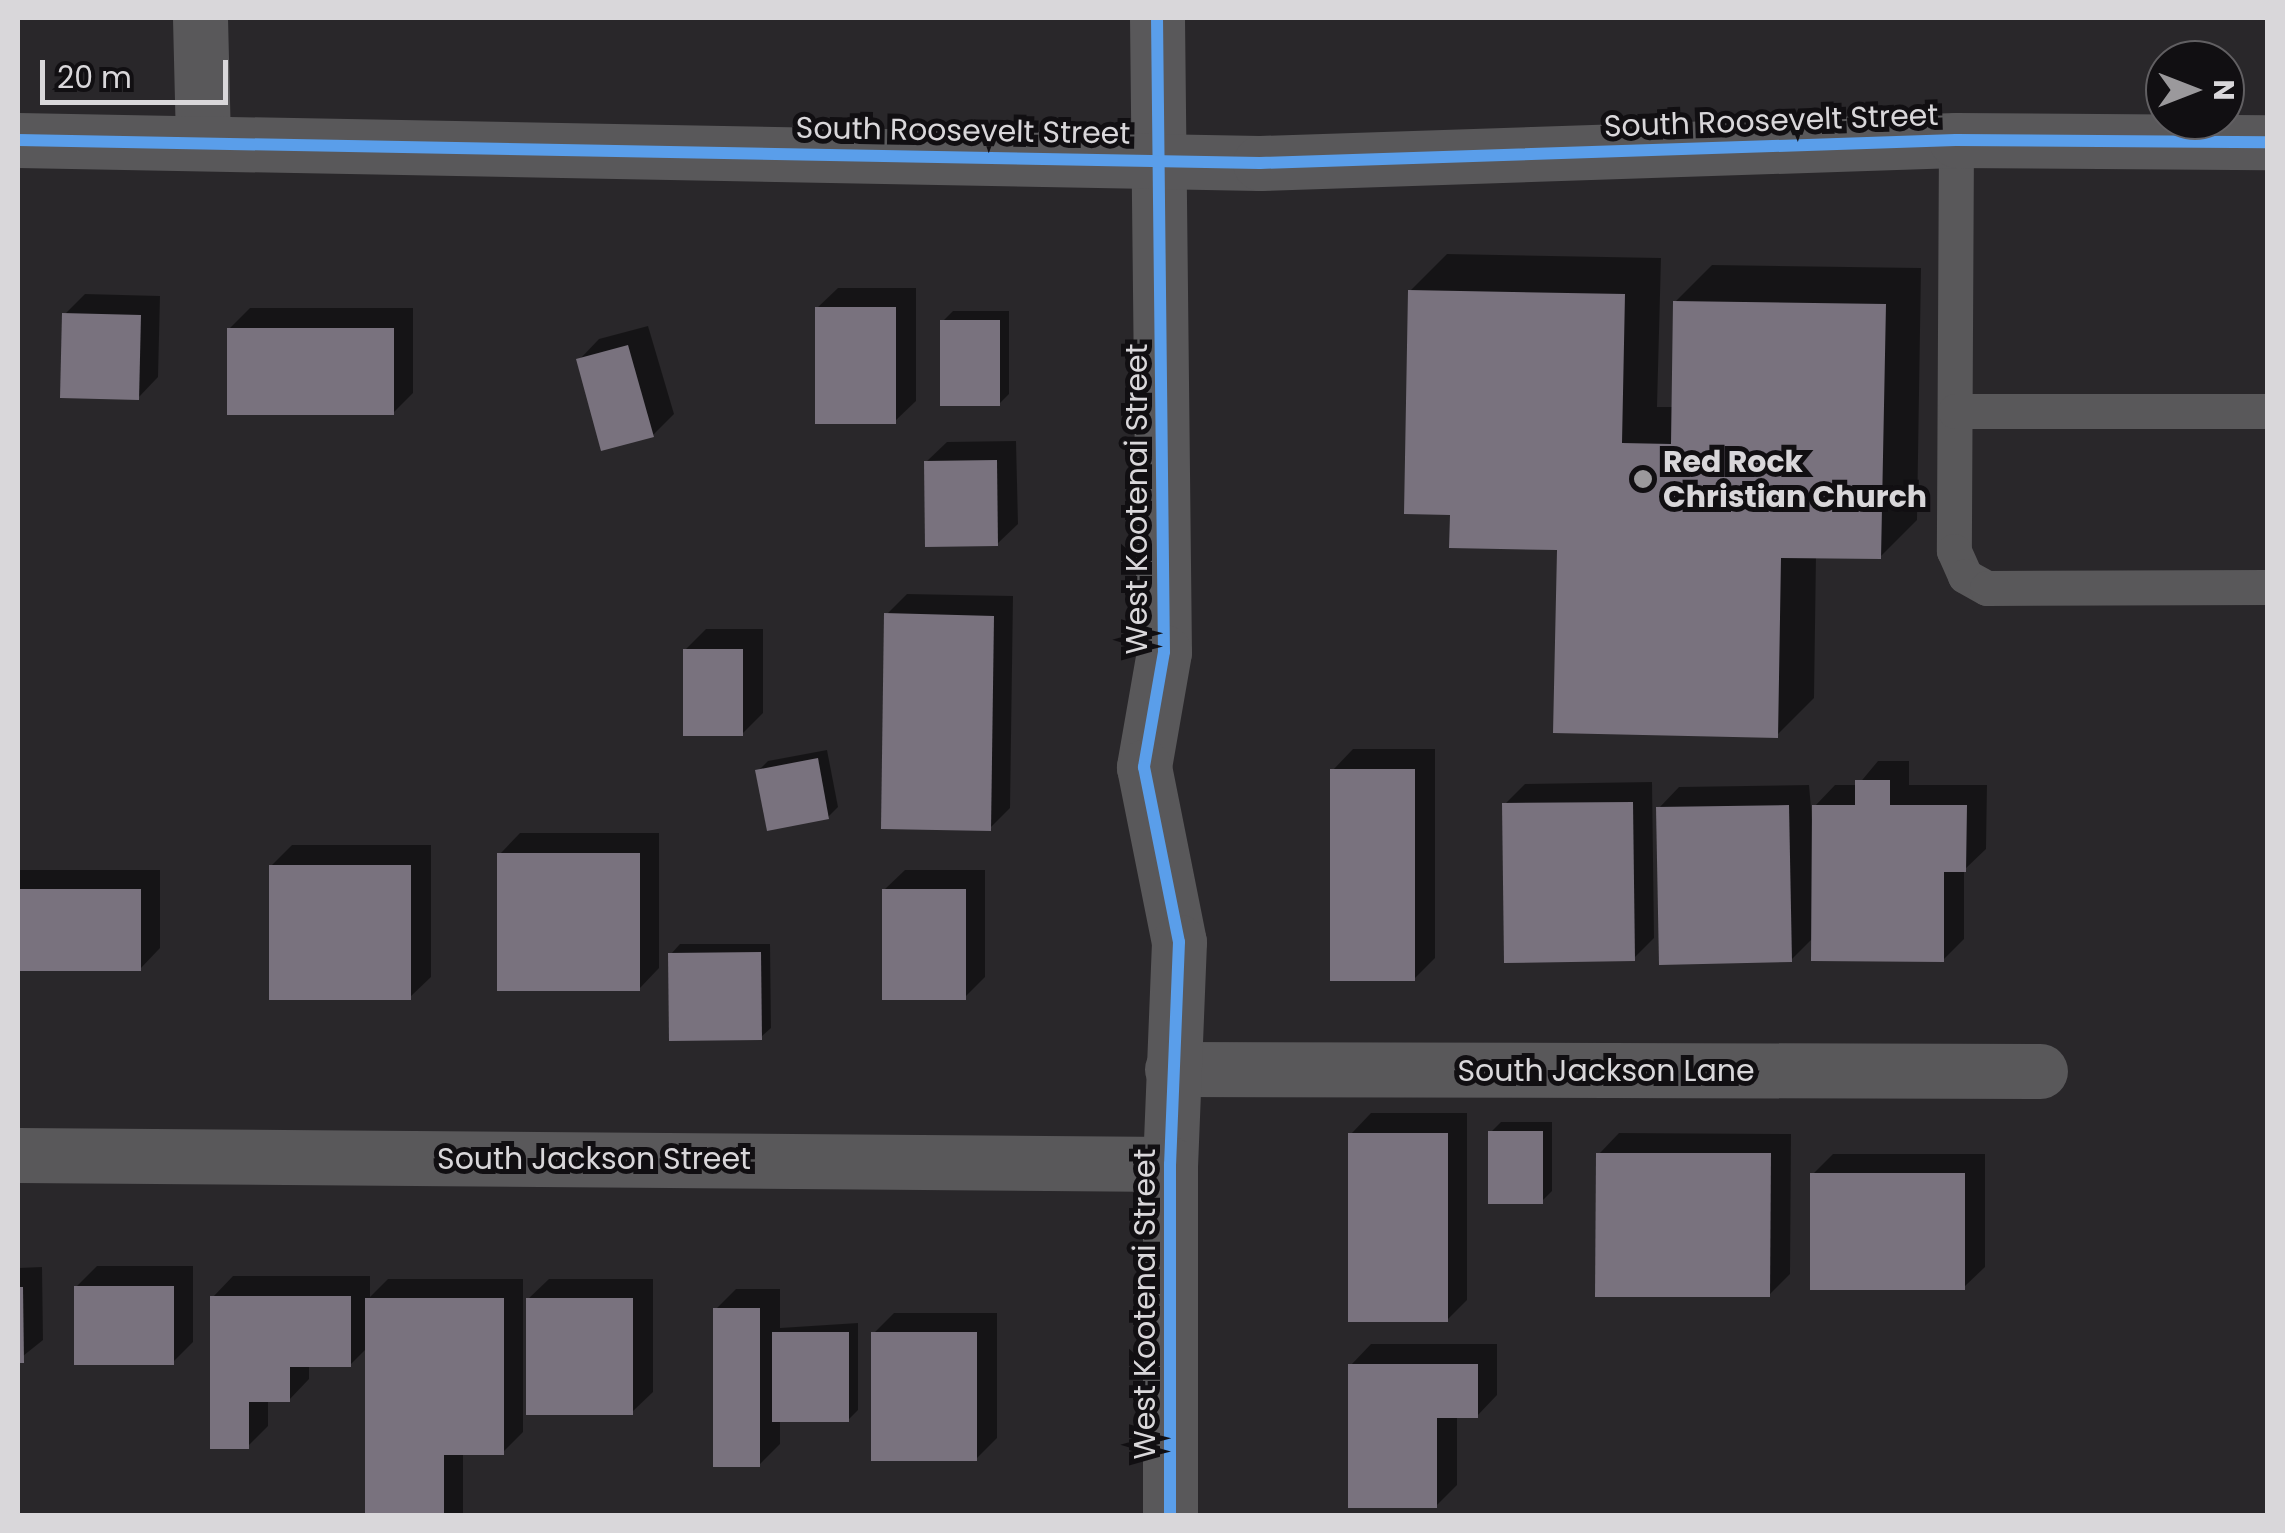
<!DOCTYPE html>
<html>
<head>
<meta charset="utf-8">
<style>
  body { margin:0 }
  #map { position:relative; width:2285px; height:1533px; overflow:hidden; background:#29272a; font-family:Poppins,sans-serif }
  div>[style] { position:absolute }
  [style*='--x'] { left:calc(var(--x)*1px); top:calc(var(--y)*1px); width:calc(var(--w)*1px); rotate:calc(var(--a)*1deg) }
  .shadow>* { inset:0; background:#0007 }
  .building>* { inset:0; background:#79727e }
  .service>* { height:35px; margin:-17.5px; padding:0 17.5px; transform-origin:17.5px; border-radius:17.5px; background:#59585a }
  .minor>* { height:55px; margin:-27.5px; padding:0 27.5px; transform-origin:27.5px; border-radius:27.5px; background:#59585a }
  .tertiary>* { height:55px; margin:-27.5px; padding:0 27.5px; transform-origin:27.5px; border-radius:27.5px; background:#59585a }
  .cycleway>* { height:12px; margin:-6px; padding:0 6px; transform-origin:6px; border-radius:6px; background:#5a9eea }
  .dots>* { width:28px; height:28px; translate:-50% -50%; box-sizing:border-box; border:5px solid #110f12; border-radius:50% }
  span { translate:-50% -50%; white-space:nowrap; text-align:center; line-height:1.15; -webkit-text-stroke:10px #110f12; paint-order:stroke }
  .street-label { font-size:30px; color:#d9d7da }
  .poi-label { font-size:30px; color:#d9d7da; font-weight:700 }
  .left { translate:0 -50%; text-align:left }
  .frame { position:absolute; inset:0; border:20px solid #d9d7da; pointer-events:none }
  .north { position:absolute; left:2145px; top:40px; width:100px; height:100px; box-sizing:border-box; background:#110f12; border:2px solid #615f62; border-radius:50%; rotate:90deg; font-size:28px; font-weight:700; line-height:40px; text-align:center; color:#d9d7da }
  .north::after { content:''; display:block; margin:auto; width:35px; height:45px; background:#9b999c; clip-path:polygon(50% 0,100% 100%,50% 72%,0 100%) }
  .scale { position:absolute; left:40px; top:60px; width:188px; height:45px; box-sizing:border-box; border:5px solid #d9d7da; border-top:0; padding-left:12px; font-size:30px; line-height:35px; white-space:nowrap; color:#d9d7da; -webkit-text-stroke:8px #110f12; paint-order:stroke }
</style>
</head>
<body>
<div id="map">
  <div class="shadow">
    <div style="clip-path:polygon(1447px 254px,1661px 258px,1657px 407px,1674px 407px,1675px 302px,1712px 265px,1921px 268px,1917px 520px,1880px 557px,1816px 556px,1814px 698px,1777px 735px,1559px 547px,1452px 513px,1410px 291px)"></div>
    <div style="clip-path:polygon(838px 288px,916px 288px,916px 401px,895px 421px,817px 308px)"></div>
    <div style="clip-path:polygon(85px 294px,160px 296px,158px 377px,138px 398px,65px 314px)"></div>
    <div style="clip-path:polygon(250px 308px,413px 308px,413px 393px,393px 413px,229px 329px)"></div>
    <div style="clip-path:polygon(953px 311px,1009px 311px,1009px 394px,999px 404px,943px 321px)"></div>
    <div style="clip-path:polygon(648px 326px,674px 414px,653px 435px,579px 360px,599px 339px)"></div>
    <div style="clip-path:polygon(1016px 441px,1018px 524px,997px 544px,926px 462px,947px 442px)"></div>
    <div style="clip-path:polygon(907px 594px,1013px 596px,1010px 808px,990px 828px,886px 615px)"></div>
    <div style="clip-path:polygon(706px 629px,763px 629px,763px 713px,742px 734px,685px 650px)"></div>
    <div style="clip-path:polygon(1353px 749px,1435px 749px,1435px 958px,1414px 979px,1333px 770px)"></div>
    <div style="clip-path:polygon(827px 750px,838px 807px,828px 817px,758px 771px,768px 761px)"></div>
    <div style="clip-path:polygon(1878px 761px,1909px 761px,1909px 785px,1987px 785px,1986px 849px,1964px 870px,1964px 939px,1943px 960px,1814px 937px,1791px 960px,1659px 808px,1679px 787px,1809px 785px,1814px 843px,1815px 806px,1835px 785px,1858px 785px)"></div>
    <div style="clip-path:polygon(1652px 782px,1654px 938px,1634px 958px,1505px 804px,1525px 784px)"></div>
    <div style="clip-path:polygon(520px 833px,659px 833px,659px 968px,639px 989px,500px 854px)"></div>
    <div style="clip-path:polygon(292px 845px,431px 845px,431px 977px,410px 997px,271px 866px)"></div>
    <div style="clip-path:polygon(18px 870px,160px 870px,160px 948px,140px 969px,18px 969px)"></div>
    <div style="clip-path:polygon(905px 870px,985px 870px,985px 977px,965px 997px,884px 890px)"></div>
    <div style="clip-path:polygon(680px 944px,770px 944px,771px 1028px,761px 1037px,671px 954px)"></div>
    <div style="clip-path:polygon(1371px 1113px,1467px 1113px,1467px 1300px,1447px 1320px,1351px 1134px)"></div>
    <div style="clip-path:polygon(1501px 1122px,1552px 1122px,1552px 1191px,1542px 1201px,1491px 1132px)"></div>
    <div style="clip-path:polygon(1619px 1133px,1791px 1134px,1790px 1274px,1769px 1295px,1599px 1154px)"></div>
    <div style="clip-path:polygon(1833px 1154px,1985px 1154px,1985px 1267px,1964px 1287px,1813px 1174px)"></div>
    <div style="clip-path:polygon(97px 1266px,193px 1266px,193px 1342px,172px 1363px,76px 1287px)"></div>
    <div style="clip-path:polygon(42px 1267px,43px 1340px,18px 1360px,18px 1268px)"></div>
    <div style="clip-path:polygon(233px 1276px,370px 1276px,370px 1297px,388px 1279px,523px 1279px,523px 1432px,503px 1452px,463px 1452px,463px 1516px,368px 1516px,368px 1347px,350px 1365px,309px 1365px,309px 1379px,289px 1400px,268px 1400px,268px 1426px,248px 1446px,213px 1297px)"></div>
    <div style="clip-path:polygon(549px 1279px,653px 1279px,653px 1392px,632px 1412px,528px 1299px)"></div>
    <div style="clip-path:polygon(736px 1289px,780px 1289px,780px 1328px,858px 1323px,858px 1410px,848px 1420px,780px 1420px,780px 1444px,759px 1465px,716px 1309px)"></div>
    <div style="clip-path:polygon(894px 1313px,997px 1313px,997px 1438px,976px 1459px,874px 1333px)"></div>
    <div style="clip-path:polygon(1371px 1344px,1497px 1344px,1497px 1395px,1477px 1416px,1457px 1416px,1457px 1485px,1436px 1506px,1351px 1365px)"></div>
  </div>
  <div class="building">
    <div style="clip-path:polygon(1408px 290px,1625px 294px,1622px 443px,1671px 444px,1673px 301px,1886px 304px,1881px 559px,1781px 558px,1778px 738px,1553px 733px,1557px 550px,1449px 548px,1450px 515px,1404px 514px)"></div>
    <div style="clip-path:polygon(815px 307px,896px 307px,896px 424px,815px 424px)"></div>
    <div style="clip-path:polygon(62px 313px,141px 315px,139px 400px,60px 398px)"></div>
    <div style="clip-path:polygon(940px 320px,1000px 320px,1000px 406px,940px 406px)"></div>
    <div style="clip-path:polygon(227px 328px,394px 328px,394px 415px,227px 415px)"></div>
    <div style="clip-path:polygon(628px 345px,654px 437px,601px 451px,576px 359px)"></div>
    <div style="clip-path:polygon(997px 460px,998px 546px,925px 547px,924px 461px)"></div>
    <div style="clip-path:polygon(884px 613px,994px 616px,991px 831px,881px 829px)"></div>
    <div style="clip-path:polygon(683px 649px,743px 649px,743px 736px,683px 736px)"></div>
    <div style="clip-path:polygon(818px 758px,829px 819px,767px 831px,755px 770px)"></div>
    <div style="clip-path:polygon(1330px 769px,1415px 769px,1415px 981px,1330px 981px)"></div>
    <div style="clip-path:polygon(1855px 780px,1890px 780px,1890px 805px,1967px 805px,1966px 872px,1944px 872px,1944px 962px,1811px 961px,1812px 805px,1855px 805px)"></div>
    <div style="clip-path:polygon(1633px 802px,1635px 961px,1504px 963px,1502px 803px)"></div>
    <div style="clip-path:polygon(1789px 805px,1792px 962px,1659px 965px,1656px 807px)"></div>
    <div style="clip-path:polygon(497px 853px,640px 853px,640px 991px,497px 991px)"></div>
    <div style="clip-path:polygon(269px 865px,411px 865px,411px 1000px,269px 1000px)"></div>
    <div style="clip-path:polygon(18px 889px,141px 889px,141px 971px,18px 971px)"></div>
    <div style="clip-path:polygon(882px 889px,966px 889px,966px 1000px,882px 1000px)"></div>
    <div style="clip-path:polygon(761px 952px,762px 1040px,669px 1041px,668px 953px)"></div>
    <div style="clip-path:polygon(1488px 1131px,1543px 1131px,1543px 1204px,1488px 1204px)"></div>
    <div style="clip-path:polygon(1348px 1133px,1448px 1133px,1448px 1322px,1348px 1322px)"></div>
    <div style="clip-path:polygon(1596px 1153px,1771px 1153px,1770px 1297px,1595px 1297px)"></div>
    <div style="clip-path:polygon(1810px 1173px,1965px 1173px,1965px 1290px,1810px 1290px)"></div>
    <div style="clip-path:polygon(74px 1286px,174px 1286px,174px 1365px,74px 1365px)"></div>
    <div style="clip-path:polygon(18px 1287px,23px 1287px,24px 1363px,18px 1363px)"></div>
    <div style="clip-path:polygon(210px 1296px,351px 1296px,351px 1367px,290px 1367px,290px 1402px,249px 1402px,249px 1449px,210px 1449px)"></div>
    <div style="clip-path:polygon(365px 1298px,504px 1298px,504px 1455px,444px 1455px,444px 1516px,365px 1516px)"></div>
    <div style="clip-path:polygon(526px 1298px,633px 1298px,633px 1415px,526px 1415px)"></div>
    <div style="clip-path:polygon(713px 1308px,760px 1308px,760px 1467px,713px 1467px)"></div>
    <div style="clip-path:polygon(772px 1332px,849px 1332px,849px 1422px,772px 1422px)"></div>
    <div style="clip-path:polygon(871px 1332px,977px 1332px,977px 1461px,871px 1461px)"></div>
    <div style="clip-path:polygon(1348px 1364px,1478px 1364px,1478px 1418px,1437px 1418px,1437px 1508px,1348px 1508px)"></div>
  </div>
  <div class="service">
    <div style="--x:1956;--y:140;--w:411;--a:90.3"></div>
    <div style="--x:1954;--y:551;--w:27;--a:66"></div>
    <div style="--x:1965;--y:576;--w:25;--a:29"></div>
    <div style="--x:1987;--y:588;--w:281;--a:-0.2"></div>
    <div style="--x:1955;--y:411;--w:313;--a:0"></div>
  </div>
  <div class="minor">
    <div style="--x:200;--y:18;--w:122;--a:88.6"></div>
    <div style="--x:1172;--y:1069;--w:868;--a:0.13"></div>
    <div style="--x:18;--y:1155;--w:1152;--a:0.45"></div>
  </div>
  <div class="tertiary">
    <div style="--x:1157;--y:18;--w:634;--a:89.37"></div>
    <div style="--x:1164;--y:652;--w:117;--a:99.9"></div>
    <div style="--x:1144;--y:767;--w:178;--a:78.7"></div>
    <div style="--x:1179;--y:942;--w:222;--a:92.3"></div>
    <div style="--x:1170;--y:1164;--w:352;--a:90"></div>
    <div style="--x:18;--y:140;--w:1242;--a:1.06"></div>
    <div style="--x:1260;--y:163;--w:696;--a:-1.89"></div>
    <div style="--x:1956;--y:140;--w:312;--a:0.4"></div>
  </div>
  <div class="cycleway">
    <div style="--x:1157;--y:18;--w:634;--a:89.37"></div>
    <div style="--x:1164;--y:652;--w:117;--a:99.9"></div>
    <div style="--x:1144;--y:767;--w:178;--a:78.7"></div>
    <div style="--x:1179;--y:942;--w:222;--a:92.3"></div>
    <div style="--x:1170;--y:1164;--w:352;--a:90"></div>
    <div style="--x:18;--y:140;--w:1242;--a:1.06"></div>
    <div style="--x:1260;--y:163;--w:696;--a:-1.89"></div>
    <div style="--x:1956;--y:140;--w:312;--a:0.4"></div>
  </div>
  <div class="dots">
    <div style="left:1643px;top:479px;background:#9b999c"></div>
  </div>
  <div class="street-label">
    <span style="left:1771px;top:121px;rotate:-2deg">South Roosevelt Street</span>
    <span style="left:963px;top:131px;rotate:1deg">South Roosevelt Street</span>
    <span style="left:1137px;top:499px;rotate:-90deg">West Kootenai Street</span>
    <span style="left:1606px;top:1071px">South Jackson Lane</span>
    <span style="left:594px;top:1159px">South Jackson Street</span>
    <span style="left:1145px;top:1304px;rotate:-90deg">West Kootenai Street</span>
  </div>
  <div class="poi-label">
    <span class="left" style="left:1663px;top:479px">Red Rock<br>Christian Church</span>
  </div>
  <div class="frame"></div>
  <div class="north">N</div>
  <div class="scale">20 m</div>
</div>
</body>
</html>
